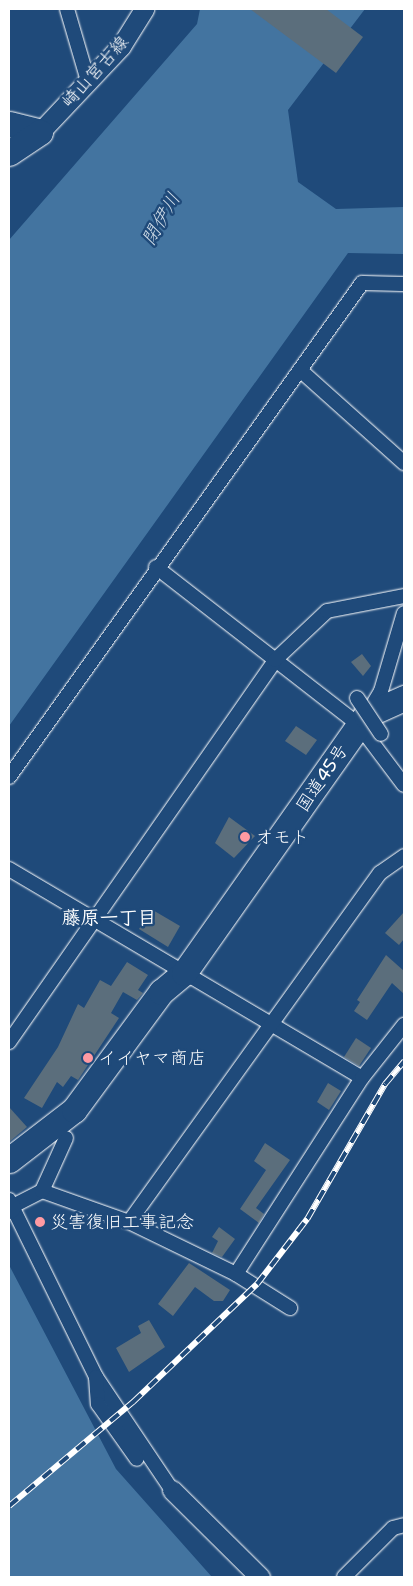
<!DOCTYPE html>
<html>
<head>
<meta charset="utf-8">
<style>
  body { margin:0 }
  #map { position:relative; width:413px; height:1586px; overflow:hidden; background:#1f4a7a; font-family:"Shantell Sans","Klee One",sans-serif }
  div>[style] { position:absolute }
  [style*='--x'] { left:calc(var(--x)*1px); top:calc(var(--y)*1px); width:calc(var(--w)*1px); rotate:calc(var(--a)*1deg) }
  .water>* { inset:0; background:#4374a0 }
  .building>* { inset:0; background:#5b6e7c }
  .roads { filter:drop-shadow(0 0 1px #fff) drop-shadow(0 0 1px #fff) }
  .street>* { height:14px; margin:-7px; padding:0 7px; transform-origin:7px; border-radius:7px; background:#1f4a7a }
  .secondary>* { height:19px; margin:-9.5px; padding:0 9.5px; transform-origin:9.5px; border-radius:9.5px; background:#1f4a7a }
  .highway>* { height:25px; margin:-12.5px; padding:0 12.5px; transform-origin:12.5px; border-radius:12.5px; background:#1f4a7a }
  .rail>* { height:5.5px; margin-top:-2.75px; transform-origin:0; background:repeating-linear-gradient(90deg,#1f4a7a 0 11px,#fff 0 22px); box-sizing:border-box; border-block:1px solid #fff }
  .bridges { filter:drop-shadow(0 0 1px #fff) drop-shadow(0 0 1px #fff) }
  .street-bridge>* { height:14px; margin:-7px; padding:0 7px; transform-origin:7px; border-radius:7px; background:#1f4a7a }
  .dots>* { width:14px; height:14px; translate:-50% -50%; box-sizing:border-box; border:2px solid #1f4a7a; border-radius:50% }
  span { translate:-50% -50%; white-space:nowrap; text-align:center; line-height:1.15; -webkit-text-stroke:5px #1f4a7a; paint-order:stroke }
  .street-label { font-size:18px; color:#fff }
  .poi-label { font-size:18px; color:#fff }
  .left { translate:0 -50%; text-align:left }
  .water-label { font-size:19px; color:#d0dce7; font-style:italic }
  .neighbourhood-label { font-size:19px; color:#fff; font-weight:700 }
  .frame { position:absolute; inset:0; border:10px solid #fff; pointer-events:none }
</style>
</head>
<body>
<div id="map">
  <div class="water">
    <div style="clip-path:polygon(200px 9px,365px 9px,288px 110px,298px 182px,336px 209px,404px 207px,404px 254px,348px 253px,9px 726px,9px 240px,197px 24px)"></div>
    <div style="clip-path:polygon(9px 1265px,116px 1469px,212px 1577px,9px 1577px)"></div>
  </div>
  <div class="building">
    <div style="clip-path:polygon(250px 9px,326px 9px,363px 37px,336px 73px)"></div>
    <div style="clip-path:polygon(362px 654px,371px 666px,363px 676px,351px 662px)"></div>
    <div style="clip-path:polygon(296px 726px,317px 740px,306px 755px,285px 741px)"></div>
    <div style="clip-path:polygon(229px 817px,255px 836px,234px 858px,215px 843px)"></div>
    <div style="clip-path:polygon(151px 909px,180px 926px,168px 947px,139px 929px)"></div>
    <div style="clip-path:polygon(404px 912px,404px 939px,399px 945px,385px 933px)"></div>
    <div style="clip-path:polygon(386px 955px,404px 971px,404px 994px,392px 983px,367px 1020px,354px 1011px,360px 1002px,357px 1000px)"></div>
    <div style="clip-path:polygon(127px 962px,148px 975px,138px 990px,143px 993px,137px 1000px,123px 992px,111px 1013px,119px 1018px,78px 1080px,71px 1076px,63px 1087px,57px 1082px,42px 1108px,24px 1098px,58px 1047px,78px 1004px,84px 1008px,100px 980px,111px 986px)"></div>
    <div style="clip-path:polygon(356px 1038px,371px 1048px,359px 1066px,344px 1057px)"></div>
    <div style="clip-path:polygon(328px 1083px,341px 1091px,329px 1110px,317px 1102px)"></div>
    <div style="clip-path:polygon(9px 1107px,27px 1127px,9px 1142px)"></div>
    <div style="clip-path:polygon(265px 1143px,290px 1160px,256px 1208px,264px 1214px,259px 1223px,240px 1209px,266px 1170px,254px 1161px)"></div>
    <div style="clip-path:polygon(219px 1227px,235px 1239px,222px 1257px,212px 1253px,218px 1241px,212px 1237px)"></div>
    <div style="clip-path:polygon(189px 1263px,230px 1290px,223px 1301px,214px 1301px,195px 1287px,173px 1316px,158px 1304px)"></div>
    <div style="clip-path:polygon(149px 1320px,165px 1347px,129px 1372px,116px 1348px,141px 1333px,138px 1326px)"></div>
  </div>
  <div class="roads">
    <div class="street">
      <div style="--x:67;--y:9;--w:75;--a:73.7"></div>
      <div style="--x:300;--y:370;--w:140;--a:41.8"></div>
      <div style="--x:156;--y:567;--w:256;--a:37.9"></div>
      <div style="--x:358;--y:724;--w:76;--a:53"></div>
      <div style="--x:369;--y:711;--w:23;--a:-59"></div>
      <div style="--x:381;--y:691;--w:81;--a:-73.6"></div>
      <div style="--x:9;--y:777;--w:607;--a:-54.45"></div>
      <div style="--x:362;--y:283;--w:42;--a:1.4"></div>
      <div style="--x:9;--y:869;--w:410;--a:30.6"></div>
      <div style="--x:9;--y:1042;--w:465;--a:-55.1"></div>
      <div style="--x:275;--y:660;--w:71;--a:-43.3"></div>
      <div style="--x:327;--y:611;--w:78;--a:-11"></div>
      <div style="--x:42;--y:1191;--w:92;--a:19.6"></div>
      <div style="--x:129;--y:1222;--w:119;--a:25.9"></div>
      <div style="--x:236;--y:1274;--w:233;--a:-57.3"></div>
      <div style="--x:362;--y:1078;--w:68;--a:-51.6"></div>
      <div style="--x:9;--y:1200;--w:197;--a:63.8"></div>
      <div style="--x:96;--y:1377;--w:136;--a:56.1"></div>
      <div style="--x:11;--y:1207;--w:35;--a:-27"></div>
      <div style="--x:42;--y:1191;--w:58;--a:-65.6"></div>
      <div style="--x:129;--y:1222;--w:430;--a:-54.3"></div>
      <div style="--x:380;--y:873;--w:29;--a:-35"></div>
      <div style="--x:236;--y:1274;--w:64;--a:32.2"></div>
      <div style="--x:96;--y:1377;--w:27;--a:86"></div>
      <div style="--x:98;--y:1404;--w:67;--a:54.7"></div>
      <div style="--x:344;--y:1577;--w:69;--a:-45"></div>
      <div style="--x:393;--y:1528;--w:11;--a:-15"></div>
    </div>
    <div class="secondary">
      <div style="--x:40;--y:132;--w:118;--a:-46.7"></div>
      <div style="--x:121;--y:46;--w:44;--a:-58.1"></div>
      <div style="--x:9;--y:1209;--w:3;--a:-45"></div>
      <div style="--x:172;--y:1490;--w:124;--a:44.7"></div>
    </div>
    <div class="highway">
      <div style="--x:9;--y:124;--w:32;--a:14"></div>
      <div style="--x:9;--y:153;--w:37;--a:-34"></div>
      <div style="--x:9;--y:1160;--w:82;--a:-37.6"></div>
      <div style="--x:74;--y:1110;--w:147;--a:-53.6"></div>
      <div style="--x:161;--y:992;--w:30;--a:-40"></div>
      <div style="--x:184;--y:973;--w:316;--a:-54.8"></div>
      <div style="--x:366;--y:715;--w:42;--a:-24.1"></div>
    </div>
  </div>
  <div class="rail">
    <div style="--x:9;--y:1506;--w:162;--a:-40"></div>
    <div style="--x:133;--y:1402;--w:171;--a:-43.6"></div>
    <div style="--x:257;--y:1284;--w:82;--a:-52.4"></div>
    <div style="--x:307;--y:1219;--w:156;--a:-60"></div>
    <div style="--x:385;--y:1084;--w:30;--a:-50"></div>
  </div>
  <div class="bridges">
    <div class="street-bridge">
      <div style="--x:357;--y:698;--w:43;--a:56.3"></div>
    </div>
  </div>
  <div class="dots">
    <div style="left:245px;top:837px;background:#ff9aa2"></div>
    <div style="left:88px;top:1058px;background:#ff9aa2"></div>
    <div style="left:40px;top:1222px;background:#ff9aa2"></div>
  </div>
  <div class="street-label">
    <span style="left:95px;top:72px;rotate:-48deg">崎山宮古線</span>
    <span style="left:322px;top:778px;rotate:-56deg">国道45号</span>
  </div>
  <div class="poi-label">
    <span class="left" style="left:255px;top:837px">オモト</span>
    <span class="left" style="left:98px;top:1058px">イイヤマ商店</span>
    <span class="left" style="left:50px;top:1222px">災害復旧工事記念</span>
  </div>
  <div class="water-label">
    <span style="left:161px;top:219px;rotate:-60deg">閉伊川</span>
  </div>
  <div class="neighbourhood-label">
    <span style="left:109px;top:918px">藤原一丁目</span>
  </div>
  <div class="frame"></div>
</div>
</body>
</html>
